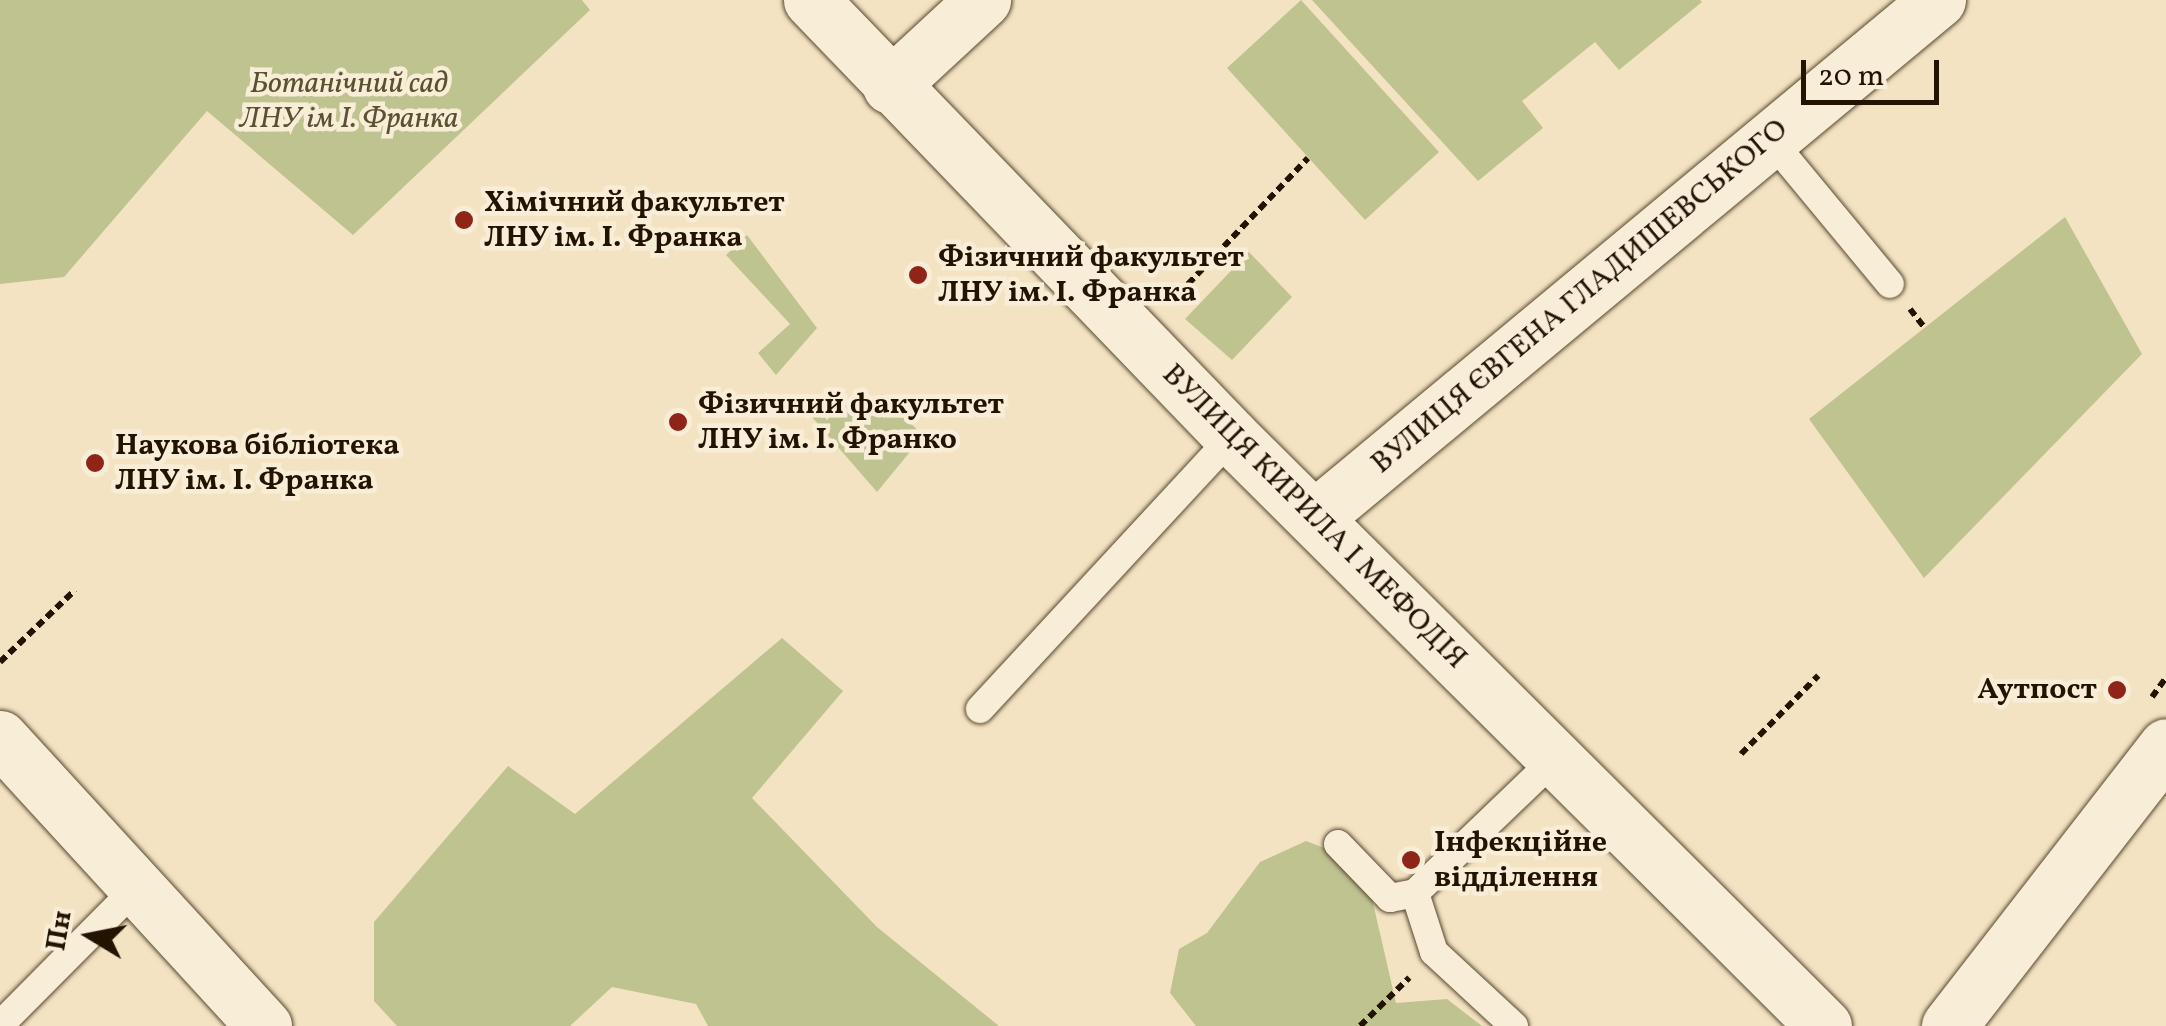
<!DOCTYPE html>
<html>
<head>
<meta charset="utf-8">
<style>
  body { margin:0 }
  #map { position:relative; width:2166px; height:1026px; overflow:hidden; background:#f4e3c2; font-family:Vollkorn,serif }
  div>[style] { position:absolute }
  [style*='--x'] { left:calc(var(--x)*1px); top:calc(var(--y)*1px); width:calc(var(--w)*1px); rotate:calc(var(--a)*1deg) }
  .green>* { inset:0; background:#bfc390 }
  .path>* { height:6px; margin-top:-3px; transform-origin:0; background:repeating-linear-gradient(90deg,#231401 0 8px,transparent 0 13px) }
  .roads { filter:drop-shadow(0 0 2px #574831) drop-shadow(0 0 2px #574831) }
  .lane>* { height:28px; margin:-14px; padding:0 14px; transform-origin:14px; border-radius:14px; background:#f8edd7 }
  .street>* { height:55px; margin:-27.5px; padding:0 27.5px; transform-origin:27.5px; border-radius:27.5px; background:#f8edd7 }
  .dots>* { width:28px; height:28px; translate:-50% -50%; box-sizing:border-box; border:5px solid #f8edd7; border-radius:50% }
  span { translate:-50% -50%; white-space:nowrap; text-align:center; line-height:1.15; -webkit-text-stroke:9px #f8edd7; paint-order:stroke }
  .park-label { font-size:30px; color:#5a5133; font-style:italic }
  .poi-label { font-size:30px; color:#231401; font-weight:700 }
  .left { translate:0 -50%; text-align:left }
  .right { translate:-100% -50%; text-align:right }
  .street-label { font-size:30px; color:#231401 }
  .north { position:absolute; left:40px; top:886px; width:100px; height:100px; -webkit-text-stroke:8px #f8edd7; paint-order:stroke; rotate:280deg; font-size:28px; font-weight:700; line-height:40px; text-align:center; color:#231401 }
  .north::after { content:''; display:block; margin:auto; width:35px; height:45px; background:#231401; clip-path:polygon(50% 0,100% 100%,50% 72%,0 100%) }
  .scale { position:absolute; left:1801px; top:60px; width:138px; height:45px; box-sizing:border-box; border:5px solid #231401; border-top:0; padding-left:12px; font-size:30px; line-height:35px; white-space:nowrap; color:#231401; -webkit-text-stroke:8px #f8edd7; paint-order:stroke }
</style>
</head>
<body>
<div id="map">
  <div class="green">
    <div style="clip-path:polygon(0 0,582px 0,590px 10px,353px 235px,207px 111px,64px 277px,0 284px)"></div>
    <div style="clip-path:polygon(1301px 0,1439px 152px,1365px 220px,1227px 68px)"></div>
    <div style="clip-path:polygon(1312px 0,1700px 0,1702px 2px,1619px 70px,1595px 42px,1522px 101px,1543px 128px,1478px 181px)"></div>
    <div style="clip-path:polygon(2065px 217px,2142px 354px,1924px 578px,1809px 419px)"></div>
    <div style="clip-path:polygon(747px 235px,817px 328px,776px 375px,758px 353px,790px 324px,726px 255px)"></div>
    <div style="clip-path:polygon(1249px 252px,1292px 297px,1232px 360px,1185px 319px)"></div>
    <div style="clip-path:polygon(883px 394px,923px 436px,877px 492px,811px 416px)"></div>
    <div style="clip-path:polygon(782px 638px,843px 691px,752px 798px,877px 927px,999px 1026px,708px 1026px,696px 1004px,612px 987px,570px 1026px,397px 1026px,374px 1001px,374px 922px,508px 766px,575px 814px)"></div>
    <div style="clip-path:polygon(1306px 841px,1335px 852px,1370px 890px,1396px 1003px,1447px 999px,1482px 1026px,1196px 1026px,1170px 993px,1179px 949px,1207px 933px,1260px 862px)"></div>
  </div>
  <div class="path">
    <div style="--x:1170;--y:303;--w:200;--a:-46.4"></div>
    <div style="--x:1910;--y:309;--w:24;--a:52"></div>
    <div style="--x:0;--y:662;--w:104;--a:-43.8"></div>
    <div style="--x:2152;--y:697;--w:24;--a:-54"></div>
    <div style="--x:1741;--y:754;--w:110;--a:-45.4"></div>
    <div style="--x:1360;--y:1026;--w:69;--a:-44.4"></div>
  </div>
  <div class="roads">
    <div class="lane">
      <div style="--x:1770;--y:139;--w:188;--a:50.4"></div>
      <div style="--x:980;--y:709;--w:371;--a:-47.2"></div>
      <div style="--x:1338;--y:844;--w:75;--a:46.1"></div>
      <div style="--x:1390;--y:898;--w:25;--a:-11"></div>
      <div style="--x:0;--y:1025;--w:194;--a:-45.2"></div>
      <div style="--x:1514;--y:1026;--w:109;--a:-137.2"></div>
      <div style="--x:1434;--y:952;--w:62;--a:-107.9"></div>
      <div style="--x:1415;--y:893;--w:195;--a:-43.8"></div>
    </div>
    <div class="street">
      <div style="--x:811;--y:0;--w:607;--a:46.07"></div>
      <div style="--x:1232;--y:437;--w:835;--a:44.85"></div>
      <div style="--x:890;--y:86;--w:127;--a:-42.8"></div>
      <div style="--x:1314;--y:518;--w:811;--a:-39.7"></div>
      <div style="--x:0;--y:738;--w:391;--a:47.5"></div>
      <div style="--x:1949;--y:1026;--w:354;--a:-52.2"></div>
    </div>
  </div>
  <div class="dots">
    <div style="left:464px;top:220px;background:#8f2418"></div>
    <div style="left:918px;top:275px;background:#8f2418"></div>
    <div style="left:678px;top:422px;background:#8f2418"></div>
    <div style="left:95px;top:463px;background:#8f2418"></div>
    <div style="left:2117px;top:690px;background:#8f2418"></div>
    <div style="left:1411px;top:860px;background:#8f2418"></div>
  </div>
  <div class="park-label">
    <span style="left:349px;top:101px">Ботанічний сад<br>ЛНУ ім І. Франка</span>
  </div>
  <div class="poi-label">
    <span class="left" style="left:484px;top:220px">Хімічний факультет<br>ЛНУ ім. І. Франка</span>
    <span class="left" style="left:938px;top:275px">Фізичний факультет<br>ЛНУ ім. І. Франка</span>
    <span class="left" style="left:698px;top:422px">Фізичний факультет<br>ЛНУ ім. І. Франко</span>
    <span class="left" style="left:115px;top:463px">Наукова бібліотека<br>ЛНУ ім. І. Франка</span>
    <span class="right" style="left:2097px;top:690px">Аутпост</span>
    <span class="left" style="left:1434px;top:860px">Інфекційне<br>відділення</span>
  </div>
  <div class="street-label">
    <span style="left:1580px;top:297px;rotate:-40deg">ВУЛИЦЯ ЄВГЕНА ГЛАДИШЕВСЬКОГО</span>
    <span style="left:1314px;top:517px;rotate:45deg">ВУЛИЦЯ КИРИЛА І МЕФОДІЯ</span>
  </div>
  <div class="north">Пн</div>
  <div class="scale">20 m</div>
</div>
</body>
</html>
